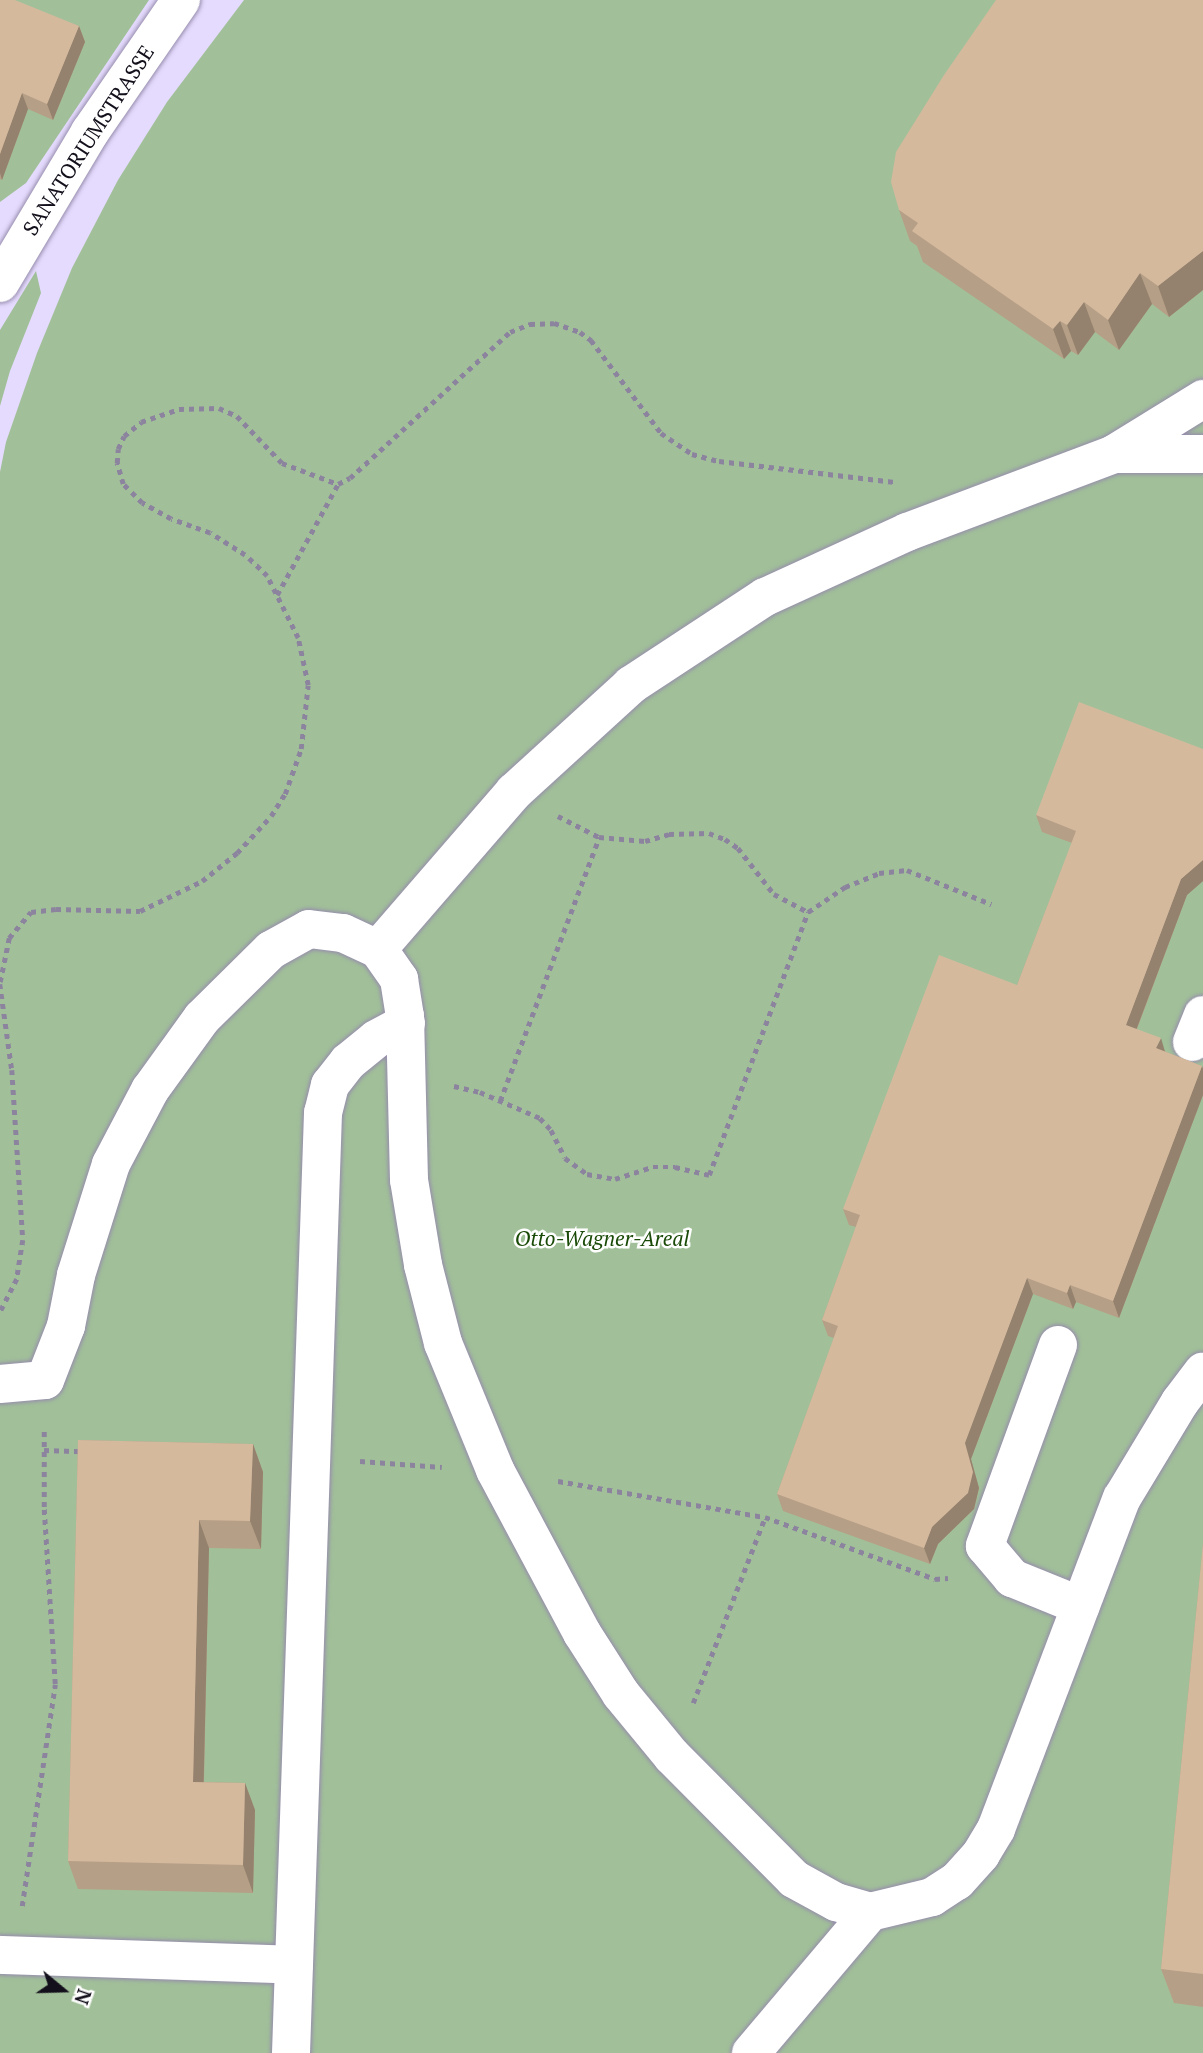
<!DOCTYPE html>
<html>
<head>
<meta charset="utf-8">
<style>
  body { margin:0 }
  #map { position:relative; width:1203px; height:2053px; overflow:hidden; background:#e5dbfe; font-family:"PT Serif",serif }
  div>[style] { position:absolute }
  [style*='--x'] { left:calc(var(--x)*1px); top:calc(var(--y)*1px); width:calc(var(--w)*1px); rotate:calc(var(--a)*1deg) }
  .green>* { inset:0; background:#a1c099 }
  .path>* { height:4.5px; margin-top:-2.25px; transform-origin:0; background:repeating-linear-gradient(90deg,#8c849e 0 5px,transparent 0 10px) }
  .roads { filter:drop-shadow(0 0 2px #968cac) drop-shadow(0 0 2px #968cac) }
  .minor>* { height:38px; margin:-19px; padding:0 19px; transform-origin:19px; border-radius:19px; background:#fff }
  .wall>* { inset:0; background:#b69f87 }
  .shaded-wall>* { inset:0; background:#94826e }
  .building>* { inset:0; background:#d4b99d }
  span { translate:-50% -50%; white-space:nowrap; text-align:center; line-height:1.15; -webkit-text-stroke:5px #fff; paint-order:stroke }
  .street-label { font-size:21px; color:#130f1b }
  .park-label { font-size:21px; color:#1a4a07; font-style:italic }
  .north { position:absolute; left:28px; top:1955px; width:70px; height:70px; -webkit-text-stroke:5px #fff; paint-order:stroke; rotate:109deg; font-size:19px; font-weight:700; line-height:28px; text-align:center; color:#130f1b }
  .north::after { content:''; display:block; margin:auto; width:24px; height:32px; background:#130f1b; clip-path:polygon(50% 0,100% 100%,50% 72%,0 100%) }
</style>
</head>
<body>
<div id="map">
  <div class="green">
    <div style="clip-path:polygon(0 0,149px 0,26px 183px,0 202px)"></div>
    <div style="clip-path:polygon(244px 0,1203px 0,1203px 2053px,0 2053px,0 472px,6px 442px,37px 353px,72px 268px,118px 180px,167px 102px)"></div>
    <div style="clip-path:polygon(36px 271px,41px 293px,10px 371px,0 406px,0 330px)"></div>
  </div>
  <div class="path">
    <div style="--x:277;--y:595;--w:127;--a:-61.2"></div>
    <div style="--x:558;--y:816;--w:46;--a:27.1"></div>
    <div style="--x:599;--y:837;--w:46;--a:5"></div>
    <div style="--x:645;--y:841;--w:25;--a:-16"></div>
    <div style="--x:669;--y:834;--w:40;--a:-1.4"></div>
    <div style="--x:709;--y:833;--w:17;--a:21"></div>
    <div style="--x:725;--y:839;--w:16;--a:35"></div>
    <div style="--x:738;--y:848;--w:58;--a:52"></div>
    <div style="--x:774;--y:894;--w:38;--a:28"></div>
    <div style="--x:808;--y:912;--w:45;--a:-34"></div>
    <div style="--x:845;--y:887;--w:37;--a:-22"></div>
    <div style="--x:879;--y:873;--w:28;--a:-6"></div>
    <div style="--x:907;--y:870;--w:91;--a:22"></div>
    <div style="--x:0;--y:982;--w:45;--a:-78.4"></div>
    <div style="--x:9;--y:938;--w:34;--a:-50"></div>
    <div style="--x:31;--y:912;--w:25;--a:-7"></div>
    <div style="--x:56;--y:909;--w:84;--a:1.4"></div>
    <div style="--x:140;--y:911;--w:69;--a:-25.8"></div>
    <div style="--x:202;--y:881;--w:45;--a:-38.7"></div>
    <div style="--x:237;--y:853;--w:50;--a:-47.4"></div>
    <div style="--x:271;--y:816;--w:26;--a:-58"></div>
    <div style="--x:285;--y:794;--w:48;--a:-70.4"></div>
    <div style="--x:301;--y:749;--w:64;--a:-83.8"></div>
    <div style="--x:308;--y:685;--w:48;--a:-102"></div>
    <div style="--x:298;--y:638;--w:69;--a:-116.6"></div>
    <div style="--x:267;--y:576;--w:30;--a:-136"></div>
    <div style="--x:245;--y:555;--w:41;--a:-147.8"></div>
    <div style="--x:210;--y:533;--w:41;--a:-160.3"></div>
    <div style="--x:171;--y:519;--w:33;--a:-151"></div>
    <div style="--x:142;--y:503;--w:27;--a:-135"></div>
    <div style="--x:123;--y:484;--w:22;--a:-106"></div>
    <div style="--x:117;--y:463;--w:14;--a:-86"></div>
    <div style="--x:118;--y:449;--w:14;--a:-65"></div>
    <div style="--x:124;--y:436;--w:22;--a:-39"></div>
    <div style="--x:141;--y:422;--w:40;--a:-18.9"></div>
    <div style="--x:179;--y:409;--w:40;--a:-1.4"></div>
    <div style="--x:219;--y:408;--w:20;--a:24"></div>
    <div style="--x:237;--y:416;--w:65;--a:46.2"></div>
    <div style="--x:282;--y:463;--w:60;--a:20.6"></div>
    <div style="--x:338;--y:484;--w:13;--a:-27"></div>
    <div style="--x:350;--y:478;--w:217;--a:-42.4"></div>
    <div style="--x:510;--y:332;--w:22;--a:-22"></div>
    <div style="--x:530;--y:324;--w:24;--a:-2"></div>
    <div style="--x:554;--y:323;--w:28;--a:19"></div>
    <div style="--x:580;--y:332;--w:14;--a:36"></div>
    <div style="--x:591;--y:340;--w:116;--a:53"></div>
    <div style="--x:661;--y:433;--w:37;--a:34"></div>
    <div style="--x:692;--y:454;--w:28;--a:15"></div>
    <div style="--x:719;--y:461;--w:177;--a:6.8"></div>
    <div style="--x:0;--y:984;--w:87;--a:82.1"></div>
    <div style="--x:12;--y:1070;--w:170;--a:86.3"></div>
    <div style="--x:23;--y:1240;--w:39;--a:99"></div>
    <div style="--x:17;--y:1279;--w:38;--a:117"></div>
    <div style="--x:454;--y:1086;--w:27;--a:13"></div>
    <div style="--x:480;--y:1092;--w:65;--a:23.4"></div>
    <div style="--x:540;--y:1118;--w:16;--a:47"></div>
    <div style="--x:551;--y:1130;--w:31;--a:63"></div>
    <div style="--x:565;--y:1158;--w:27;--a:36"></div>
    <div style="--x:587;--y:1174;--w:28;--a:10"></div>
    <div style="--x:615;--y:1179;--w:40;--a:-18"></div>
    <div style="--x:653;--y:1167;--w:22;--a:0"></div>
    <div style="--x:675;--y:1167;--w:35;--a:13"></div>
    <div style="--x:709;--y:1175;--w:281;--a:-69.4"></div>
    <div style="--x:500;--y:1101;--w:282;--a:-69.4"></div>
    <div style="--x:44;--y:1450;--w:38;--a:2"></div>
    <div style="--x:360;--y:1461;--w:82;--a:4.2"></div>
    <div style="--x:558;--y:1481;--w:210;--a:9.9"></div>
    <div style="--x:765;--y:1517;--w:181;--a:20"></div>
    <div style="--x:935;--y:1579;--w:13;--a:-4"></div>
    <div style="--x:693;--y:1703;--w:199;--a:-68.8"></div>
    <div style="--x:22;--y:1906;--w:224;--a:-81.5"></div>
    <div style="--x:55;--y:1684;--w:177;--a:-93.6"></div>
    <div style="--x:44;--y:1507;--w:79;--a:-90"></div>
  </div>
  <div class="roads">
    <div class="minor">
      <div style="--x:0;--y:283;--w:176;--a:-59.2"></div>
      <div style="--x:90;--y:132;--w:160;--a:-55.4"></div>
      <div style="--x:1114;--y:454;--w:89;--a:0"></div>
      <div style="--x:378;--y:949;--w:208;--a:-49.1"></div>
      <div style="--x:514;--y:792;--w:159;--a:-42.4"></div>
      <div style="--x:631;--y:685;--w:160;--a:-33.3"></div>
      <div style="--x:765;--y:597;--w:156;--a:-24.6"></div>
      <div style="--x:907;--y:532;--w:221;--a:-20.6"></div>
      <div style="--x:1114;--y:454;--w:105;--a:-31.7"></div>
      <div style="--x:1192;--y:1042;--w:29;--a:-68"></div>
      <div style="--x:1058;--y:1345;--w:214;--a:110"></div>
      <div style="--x:985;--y:1546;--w:42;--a:49.8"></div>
      <div style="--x:1012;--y:1578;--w:74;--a:22.1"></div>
      <div style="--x:0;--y:1384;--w:45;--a:-5.1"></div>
      <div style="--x:45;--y:1380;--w:58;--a:-68.7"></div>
      <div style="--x:66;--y:1326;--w:52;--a:-78.9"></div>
      <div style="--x:76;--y:1275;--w:116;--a:-72.5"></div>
      <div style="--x:111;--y:1164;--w:84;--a:-62.2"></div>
      <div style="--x:150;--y:1090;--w:89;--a:-54.2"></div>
      <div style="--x:202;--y:1018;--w:97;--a:-44.6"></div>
      <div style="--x:271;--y:950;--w:43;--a:-28.9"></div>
      <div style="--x:309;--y:929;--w:34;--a:7"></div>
      <div style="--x:343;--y:933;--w:38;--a:25"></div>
      <div style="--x:378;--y:949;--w:37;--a:55"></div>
      <div style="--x:399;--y:979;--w:37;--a:81"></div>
      <div style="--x:405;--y:1016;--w:164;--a:88.6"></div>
      <div style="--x:409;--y:1180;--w:86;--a:80.6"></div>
      <div style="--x:423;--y:1265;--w:81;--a:75.6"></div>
      <div style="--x:443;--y:1343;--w:137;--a:67.7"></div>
      <div style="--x:495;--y:1470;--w:185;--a:61.9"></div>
      <div style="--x:582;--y:1633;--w:72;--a:57.4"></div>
      <div style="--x:621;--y:1694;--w:80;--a:50.6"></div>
      <div style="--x:672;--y:1756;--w:173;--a:45.2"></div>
      <div style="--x:794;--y:1879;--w:48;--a:28.7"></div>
      <div style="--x:836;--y:1902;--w:35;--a:16"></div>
      <div style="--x:870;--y:1912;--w:64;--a:-13.6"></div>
      <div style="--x:932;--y:1897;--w:30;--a:-33"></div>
      <div style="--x:957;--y:1881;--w:36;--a:-48"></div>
      <div style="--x:981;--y:1854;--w:29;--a:-59"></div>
      <div style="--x:996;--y:1829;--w:354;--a:-69.2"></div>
      <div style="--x:1122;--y:1498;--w:112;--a:-58.9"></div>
      <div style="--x:1180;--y:1402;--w:38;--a:-53"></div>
      <div style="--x:0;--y:1955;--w:294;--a:1.9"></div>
      <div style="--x:291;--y:2053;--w:941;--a:-88.05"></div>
      <div style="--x:323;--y:1113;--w:29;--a:-76"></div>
      <div style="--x:330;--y:1085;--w:29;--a:-52"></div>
      <div style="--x:348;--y:1062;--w:36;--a:-39"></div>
      <div style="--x:376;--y:1039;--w:34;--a:-28"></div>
      <div style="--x:751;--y:2053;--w:185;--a:-49.8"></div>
    </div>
  </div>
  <div class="wall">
    <div style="clip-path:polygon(0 0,79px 26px,85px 42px,53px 120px,28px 109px,2px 180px,0 179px)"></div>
    <div style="clip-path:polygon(1203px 0,1203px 290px,1169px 317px,1152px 304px,1119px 350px,1095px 332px,1078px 355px,1071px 351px,1064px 359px,923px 262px,917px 246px,910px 241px,899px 210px)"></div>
    <div style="clip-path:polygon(1203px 749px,1203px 881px,1187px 895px,1137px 1029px,1166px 1052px,1202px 1066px,1203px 1069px,1203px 1095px,1119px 1318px,1076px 1302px,1073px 1309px,1033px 1294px,971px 1459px,979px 1488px,974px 1509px,938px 1544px,930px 1564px,783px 1511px,777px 1494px,834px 1338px,828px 1336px,822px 1320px,856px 1227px,849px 1225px,843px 1209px,1017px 985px,1072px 843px,1042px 832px,1036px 815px)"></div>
    <div style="clip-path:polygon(78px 1440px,253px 1444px,263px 1472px,261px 1549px,209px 1548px,204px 1782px,245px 1783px,255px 1810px,253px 1893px,78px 1889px,68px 1861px)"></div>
    <div style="clip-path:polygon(1203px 1543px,1203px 2007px,1174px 2003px,1161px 1969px)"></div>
  </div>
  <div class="shaded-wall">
    <div style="clip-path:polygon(79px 26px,85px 42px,53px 120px,47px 104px)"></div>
    <div style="clip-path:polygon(22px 93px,28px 109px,2px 180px,0 173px,0 154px)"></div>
    <div style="clip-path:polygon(1203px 251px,1203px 290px,1169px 317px,1158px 286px)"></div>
    <div style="clip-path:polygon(1140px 273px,1152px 304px,1119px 350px,1108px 320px)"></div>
    <div style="clip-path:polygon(1084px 302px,1095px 332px,1078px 355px,1067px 325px)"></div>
    <div style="clip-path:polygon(1060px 321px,1071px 351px,1064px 359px,1053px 329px)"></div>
    <div style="clip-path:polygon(1203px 860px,1203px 881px,1187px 895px,1132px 1041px,1126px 1025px,1181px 879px)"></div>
    <div style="clip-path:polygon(1161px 1038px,1166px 1055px,1156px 1048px)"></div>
    <div style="clip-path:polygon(1202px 1066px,1203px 1069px,1203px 1095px,1119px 1318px,1113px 1301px)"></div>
    <div style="clip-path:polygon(1027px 1278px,1033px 1294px,971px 1459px,979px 1488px,974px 1509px,938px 1544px,930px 1564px,924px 1548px)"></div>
    <div style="clip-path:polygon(1070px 1285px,1076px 1302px,1073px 1309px,1067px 1293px)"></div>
    <div style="clip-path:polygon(253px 1444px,263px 1472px,261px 1549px,250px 1521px)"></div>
    <div style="clip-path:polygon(199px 1520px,209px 1548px,203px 1810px,193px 1782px)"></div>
    <div style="clip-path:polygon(245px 1783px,255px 1810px,253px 1893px,243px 1865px)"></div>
  </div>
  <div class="building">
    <div style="clip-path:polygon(0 0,15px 0,79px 26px,47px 104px,22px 93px,0 154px)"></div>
    <div style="clip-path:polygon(996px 0,1203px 0,1203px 251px,1158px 286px,1140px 273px,1108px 320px,1084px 302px,1067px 325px,1060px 321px,1053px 329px,912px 231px,918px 223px,899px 210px,891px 182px,896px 152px,944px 75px)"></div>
    <div style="clip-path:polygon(1079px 702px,1203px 749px,1203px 860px,1181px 879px,1126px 1025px,1161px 1038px,1156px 1048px,1202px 1066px,1113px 1301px,1070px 1285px,1067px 1293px,1027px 1278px,965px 1443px,973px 1472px,968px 1493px,932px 1527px,924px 1548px,777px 1494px,838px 1326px,822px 1320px,860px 1215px,843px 1209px,939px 955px,1017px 985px,1076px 831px,1036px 815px)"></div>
    <div style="clip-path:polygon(78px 1440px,253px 1444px,250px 1521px,199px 1520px,193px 1782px,245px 1783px,243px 1865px,68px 1861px)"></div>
    <div style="clip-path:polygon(1203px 1543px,1203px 1974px,1161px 1969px)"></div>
  </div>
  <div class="street-label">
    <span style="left:88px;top:140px;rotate:-57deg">SANATORIUMSTRASSE</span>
  </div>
  <div class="park-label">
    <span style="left:602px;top:1238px">Otto-Wagner-Areal</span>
  </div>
  <div class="north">N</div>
</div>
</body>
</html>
